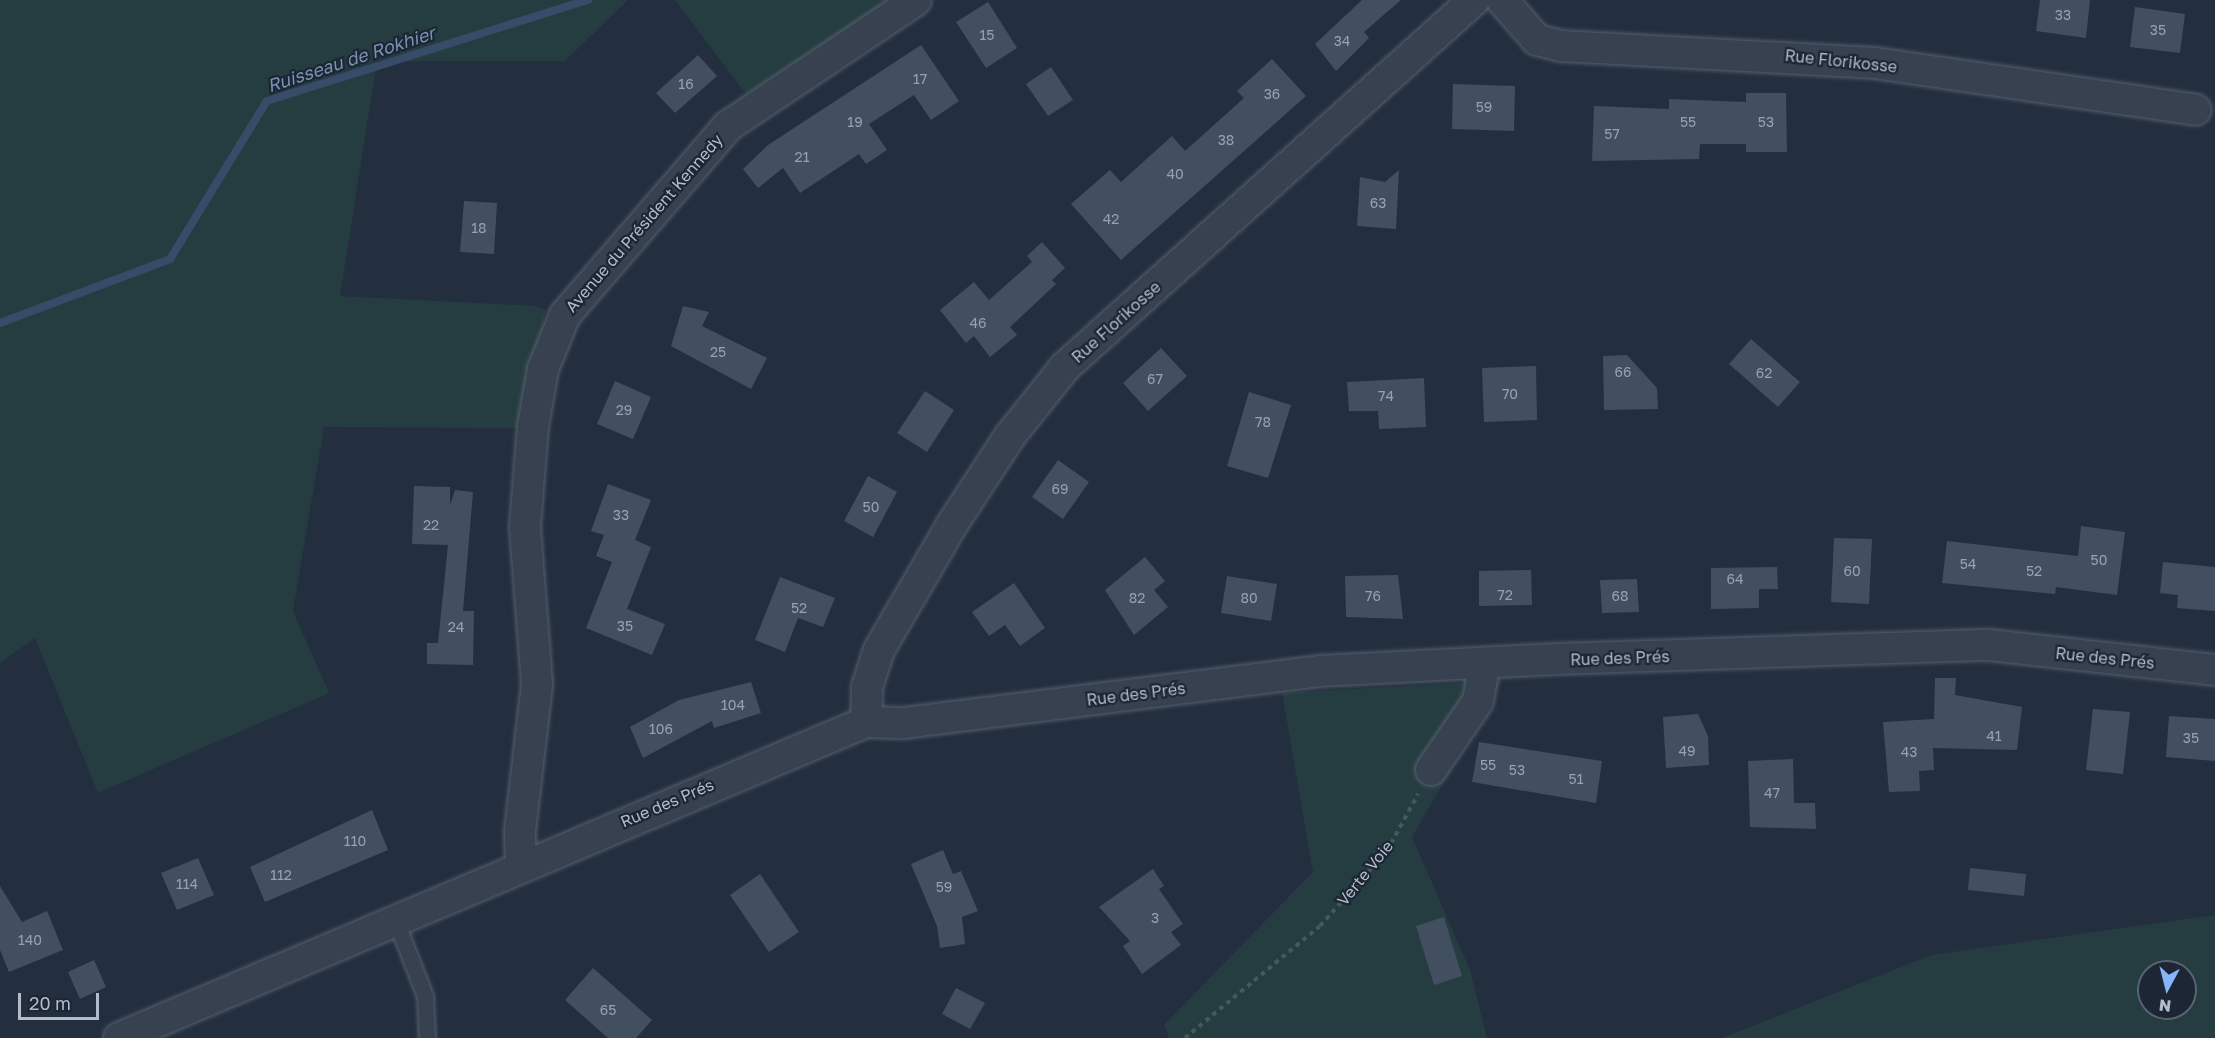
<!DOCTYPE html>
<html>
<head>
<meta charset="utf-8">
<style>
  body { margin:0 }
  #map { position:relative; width:2215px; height:1038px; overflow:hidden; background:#232f3f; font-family:"Golos Text",sans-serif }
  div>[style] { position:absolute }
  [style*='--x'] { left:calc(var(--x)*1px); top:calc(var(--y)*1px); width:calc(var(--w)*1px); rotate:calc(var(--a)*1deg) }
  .green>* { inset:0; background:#253d40 }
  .stream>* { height:8px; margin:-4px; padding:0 4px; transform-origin:4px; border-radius:4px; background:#384c69 }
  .building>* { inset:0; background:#424f61 }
  .path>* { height:4px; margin-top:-2px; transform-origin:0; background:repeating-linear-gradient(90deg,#435a5d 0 4.5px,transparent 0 9px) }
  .roads { filter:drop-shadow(0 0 2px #555f6d) drop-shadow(0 0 2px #555f6d) }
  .lane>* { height:15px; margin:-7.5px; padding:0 7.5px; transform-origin:7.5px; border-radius:7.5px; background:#37414f }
  .street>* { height:30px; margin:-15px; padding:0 15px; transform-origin:15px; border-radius:15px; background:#37414f }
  span { translate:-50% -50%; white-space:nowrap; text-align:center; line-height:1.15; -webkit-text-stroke:4.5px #1c2634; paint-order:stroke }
  .number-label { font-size:14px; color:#97a1b0 }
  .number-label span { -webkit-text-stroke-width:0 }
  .street-label { font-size:16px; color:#b3bcca }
  .water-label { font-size:18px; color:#7a92b2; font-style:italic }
  .north { position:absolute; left:2137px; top:960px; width:60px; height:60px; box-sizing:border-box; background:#1c2634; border:2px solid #586270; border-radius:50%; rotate:187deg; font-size:16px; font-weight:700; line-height:24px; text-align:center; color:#b3bcca }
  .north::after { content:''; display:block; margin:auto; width:21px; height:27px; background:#86b5fc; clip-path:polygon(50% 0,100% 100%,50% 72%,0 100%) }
  .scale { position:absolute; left:18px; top:993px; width:81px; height:27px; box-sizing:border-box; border:3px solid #b3bcca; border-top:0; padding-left:8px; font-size:18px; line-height:21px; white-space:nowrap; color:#b3bcca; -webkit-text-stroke:4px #1c2634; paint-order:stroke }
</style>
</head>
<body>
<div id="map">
  <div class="green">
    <div style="clip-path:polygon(0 0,628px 0,565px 61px,377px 61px,340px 296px,535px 306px,546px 310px,524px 428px,324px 427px,293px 611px,329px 693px,98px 793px,35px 638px,0 663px)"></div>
    <div style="clip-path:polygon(675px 0,894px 0,746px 94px)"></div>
    <div style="clip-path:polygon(1502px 681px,1412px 837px,1470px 970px,1487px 1038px,1169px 1038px,1164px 1025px,1313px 872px,1282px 693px)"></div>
    <div style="clip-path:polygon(evenodd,2215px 915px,2215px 1038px,1722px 1038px,1932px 955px,2215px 915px,2149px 972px,2185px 972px,2185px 1008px,2149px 1008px,2149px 972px)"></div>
  </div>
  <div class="stream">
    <div style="--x:0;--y:323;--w:182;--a:-20.6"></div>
    <div style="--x:170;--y:259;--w:185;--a:-58.5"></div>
    <div style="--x:267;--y:101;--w:337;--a:-17.5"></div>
  </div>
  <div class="building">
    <div style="clip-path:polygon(1362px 0,1401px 0,1364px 32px,1369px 38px,1336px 71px,1315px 44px)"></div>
    <div style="clip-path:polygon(2040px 0,2090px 0,2086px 38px,2036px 31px)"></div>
    <div style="clip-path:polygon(988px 2px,1017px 48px,986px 68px,956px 22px)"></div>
    <div style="clip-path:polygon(2135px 7px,2185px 14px,2180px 53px,2130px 47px)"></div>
    <div style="clip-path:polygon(921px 45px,959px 101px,931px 120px,914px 95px,869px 124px,887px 150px,866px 164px,859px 154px,800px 193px,783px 168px,758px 188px,743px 169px,768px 145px)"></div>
    <div style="clip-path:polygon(698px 55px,717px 76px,675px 113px,656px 93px)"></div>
    <div style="clip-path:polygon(1272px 59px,1306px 96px,1121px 260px,1071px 204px,1110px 170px,1121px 182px,1172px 136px,1185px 151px,1244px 98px,1237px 91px)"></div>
    <div style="clip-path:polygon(1051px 67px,1073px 100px,1048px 116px,1026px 84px)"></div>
    <div style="clip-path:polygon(1453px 84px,1515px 86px,1514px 131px,1452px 129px)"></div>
    <div style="clip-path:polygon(1746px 93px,1786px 93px,1787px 152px,1746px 152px,1746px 144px,1700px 144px,1699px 159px,1592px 161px,1594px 106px,1669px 109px,1669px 99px,1746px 102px)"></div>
    <div style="clip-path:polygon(1399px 170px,1396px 229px,1357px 226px,1360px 177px,1385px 182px)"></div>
    <div style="clip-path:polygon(464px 201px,497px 203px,494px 254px,460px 252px)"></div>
    <div style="clip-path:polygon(1042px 242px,1065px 268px,1052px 280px,1056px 284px,1010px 327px,1017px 335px,990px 357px,974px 336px,966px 343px,940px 310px,974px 282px,989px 300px,1032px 262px,1027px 256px)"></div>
    <div style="clip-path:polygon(683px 306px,709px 312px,702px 326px,767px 358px,751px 389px,671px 346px)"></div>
    <div style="clip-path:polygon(1751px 339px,1800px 382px,1778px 407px,1729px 364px)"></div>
    <div style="clip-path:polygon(1161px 348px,1187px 376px,1148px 411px,1123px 383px)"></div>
    <div style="clip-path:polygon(1627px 355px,1657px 388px,1658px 409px,1604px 410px,1603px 356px)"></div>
    <div style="clip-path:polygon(1536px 366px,1537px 420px,1484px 422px,1482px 368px)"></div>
    <div style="clip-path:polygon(1424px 378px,1426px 427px,1379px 429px,1378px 411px,1349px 411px,1347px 382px)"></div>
    <div style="clip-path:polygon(615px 381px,651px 397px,633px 439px,597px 424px)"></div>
    <div style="clip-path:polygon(925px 391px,954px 410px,927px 452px,897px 433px)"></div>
    <div style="clip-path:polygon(1249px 392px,1291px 405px,1268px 478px,1227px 466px)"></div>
    <div style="clip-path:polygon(1058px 460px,1089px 482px,1063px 519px,1032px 497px)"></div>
    <div style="clip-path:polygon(868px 476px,897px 492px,873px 537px,844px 521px)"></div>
    <div style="clip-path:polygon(608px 484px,651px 500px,635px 540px,651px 547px,627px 609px,665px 624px,652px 655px,586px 628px,612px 562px,596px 556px,604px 535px,591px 531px)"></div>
    <div style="clip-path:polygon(414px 486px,450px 487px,450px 505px,455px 490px,473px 492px,463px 611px,474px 611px,473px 665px,427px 664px,427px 643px,438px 643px,448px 545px,412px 544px)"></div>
    <div style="clip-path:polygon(2081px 526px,2125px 532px,2117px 595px,2056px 587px,2055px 594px,1942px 583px,1947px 541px,2078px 556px)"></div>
    <div style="clip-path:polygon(1834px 538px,1872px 539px,1869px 604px,1831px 602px)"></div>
    <div style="clip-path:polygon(1145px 557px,1165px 581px,1154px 590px,1168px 607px,1134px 635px,1105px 590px)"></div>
    <div style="clip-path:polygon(2163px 562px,2215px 567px,2215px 611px,2177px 608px,2178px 595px,2160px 593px)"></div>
    <div style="clip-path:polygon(1777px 567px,1778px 589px,1759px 589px,1759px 608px,1711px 609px,1711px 568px)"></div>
    <div style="clip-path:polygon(1531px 570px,1532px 605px,1479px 606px,1479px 571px)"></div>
    <div style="clip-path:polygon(1398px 575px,1403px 619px,1346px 617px,1345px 576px)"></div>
    <div style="clip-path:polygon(1227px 576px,1277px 584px,1271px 621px,1221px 613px)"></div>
    <div style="clip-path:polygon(780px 577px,835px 598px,823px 627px,798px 618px,785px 652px,755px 640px)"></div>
    <div style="clip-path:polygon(1637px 579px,1639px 612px,1602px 613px,1600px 580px)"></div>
    <div style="clip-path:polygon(1014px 583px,1045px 628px,1020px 646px,1005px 625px,989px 636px,972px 612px)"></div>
    <div style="clip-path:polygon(1935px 678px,1956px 678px,1955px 695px,2022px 707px,2017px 750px,1933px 748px,1934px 770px,1919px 771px,1920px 791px,1889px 792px,1883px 722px,1934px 719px)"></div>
    <div style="clip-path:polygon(751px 682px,761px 713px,714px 728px,712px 721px,643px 758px,630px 727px,679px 700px)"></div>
    <div style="clip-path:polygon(2093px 709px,2130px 712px,2123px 774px,2086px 770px)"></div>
    <div style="clip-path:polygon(1698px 714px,1708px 736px,1709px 765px,1666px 768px,1663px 717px)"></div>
    <div style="clip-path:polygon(2169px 716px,2215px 719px,2215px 761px,2166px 757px)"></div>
    <div style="clip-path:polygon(1479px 742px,1602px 761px,1596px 803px,1472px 782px)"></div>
    <div style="clip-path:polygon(1793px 759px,1794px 803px,1815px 803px,1816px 829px,1750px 827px,1748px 761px)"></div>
    <div style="clip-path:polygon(372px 810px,388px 850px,265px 902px,250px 867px)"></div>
    <div style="clip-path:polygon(943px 850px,953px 874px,961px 871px,978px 911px,962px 917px,965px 944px,940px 948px,937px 926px,911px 864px)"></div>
    <div style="clip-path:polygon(198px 858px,214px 895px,177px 910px,161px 873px)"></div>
    <div style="clip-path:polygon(1970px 868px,2026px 874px,2024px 896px,1968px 890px)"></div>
    <div style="clip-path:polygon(1153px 869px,1164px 886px,1159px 889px,1183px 924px,1171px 932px,1181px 945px,1142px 974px,1123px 946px,1130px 941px,1099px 907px)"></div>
    <div style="clip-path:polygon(760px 874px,799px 932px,769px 952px,730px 895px)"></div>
    <div style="clip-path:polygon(0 886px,22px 922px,47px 911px,63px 950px,9px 972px,0 950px)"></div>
    <div style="clip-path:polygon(1444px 917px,1462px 976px,1434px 985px,1416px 926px)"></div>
    <div style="clip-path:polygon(94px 960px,106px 987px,80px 999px,68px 972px)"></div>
    <div style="clip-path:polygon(593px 968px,652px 1020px,636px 1038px,608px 1038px,565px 1000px)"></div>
    <div style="clip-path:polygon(956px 988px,985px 1003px,970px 1029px,942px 1014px)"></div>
  </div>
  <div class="path">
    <div style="--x:1185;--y:1038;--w:175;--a:-39.7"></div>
    <div style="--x:1320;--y:926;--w:101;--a:-48.2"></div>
    <div style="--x:1387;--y:851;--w:65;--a:-61.5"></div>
  </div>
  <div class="roads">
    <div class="lane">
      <div style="--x:395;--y:919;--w:83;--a:68.7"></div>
      <div style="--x:425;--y:996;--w:42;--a:87.3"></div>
    </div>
    <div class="street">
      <div style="--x:1502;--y:0;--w:53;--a:48.8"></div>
      <div style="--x:1537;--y:40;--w:25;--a:14"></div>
      <div style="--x:1561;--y:46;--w:314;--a:3.1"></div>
      <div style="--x:1875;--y:63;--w:324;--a:8.3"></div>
      <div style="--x:866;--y:722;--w:35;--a:-88"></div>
      <div style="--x:867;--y:687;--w:39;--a:-72"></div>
      <div style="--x:879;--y:650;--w:147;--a:-59.8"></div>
      <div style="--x:953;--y:523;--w:104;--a:-56.8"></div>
      <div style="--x:1010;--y:436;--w:88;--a:-51.4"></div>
      <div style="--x:1065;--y:367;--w:550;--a:-41.9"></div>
      <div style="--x:1431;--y:770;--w:83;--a:-55.7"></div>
      <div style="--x:1478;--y:701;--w:39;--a:-80"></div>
      <div style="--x:521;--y:865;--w:34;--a:-92"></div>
      <div style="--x:520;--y:831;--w:148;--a:-83.4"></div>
      <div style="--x:537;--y:684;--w:157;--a:-94.4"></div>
      <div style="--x:525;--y:527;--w:101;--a:-85.5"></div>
      <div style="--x:533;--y:426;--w:58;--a:-80"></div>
      <div style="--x:543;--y:369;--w:58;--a:-67.8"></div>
      <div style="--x:565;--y:315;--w:250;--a:-49.2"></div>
      <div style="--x:728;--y:126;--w:226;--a:-33.8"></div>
      <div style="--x:119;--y:1038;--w:811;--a:-22.93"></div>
      <div style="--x:866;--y:722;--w:38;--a:2"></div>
      <div style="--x:904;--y:723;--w:418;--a:-7.1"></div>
      <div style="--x:1319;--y:671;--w:238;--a:-2.9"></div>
      <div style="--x:1557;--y:659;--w:432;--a:-1.9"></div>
      <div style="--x:1989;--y:645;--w:227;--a:6.3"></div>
    </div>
  </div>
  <div class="number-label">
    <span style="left:2063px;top:15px">33</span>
    <span style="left:2158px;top:30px">35</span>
    <span style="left:987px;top:35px">15</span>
    <span style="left:1342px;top:41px">34</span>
    <span style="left:920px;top:79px">17</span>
    <span style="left:686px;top:84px">16</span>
    <span style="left:1272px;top:94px">36</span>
    <span style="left:1484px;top:107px">59</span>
    <span style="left:855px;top:122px">19</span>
    <span style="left:1688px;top:122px">55</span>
    <span style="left:1766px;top:122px">53</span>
    <span style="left:1612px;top:134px">57</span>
    <span style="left:1226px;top:140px">38</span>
    <span style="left:802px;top:157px">21</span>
    <span style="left:1175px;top:174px">40</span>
    <span style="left:1378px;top:203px">63</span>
    <span style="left:1111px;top:219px">42</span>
    <span style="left:479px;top:228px">18</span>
    <span style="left:978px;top:323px">46</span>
    <span style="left:718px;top:352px">25</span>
    <span style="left:1623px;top:372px">66</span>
    <span style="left:1764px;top:373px">62</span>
    <span style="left:1155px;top:379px">67</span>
    <span style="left:1510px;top:394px">70</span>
    <span style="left:1386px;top:396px">74</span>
    <span style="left:624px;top:410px">29</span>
    <span style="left:1263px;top:422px">78</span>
    <span style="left:1060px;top:489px">69</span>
    <span style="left:871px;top:507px">50</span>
    <span style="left:621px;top:515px">33</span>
    <span style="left:431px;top:525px">22</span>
    <span style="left:2099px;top:560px">50</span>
    <span style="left:1968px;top:564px">54</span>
    <span style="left:1852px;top:571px">60</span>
    <span style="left:2034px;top:571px">52</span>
    <span style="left:1735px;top:579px">64</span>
    <span style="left:1505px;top:595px">72</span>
    <span style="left:1373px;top:596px">76</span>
    <span style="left:1620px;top:596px">68</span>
    <span style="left:1137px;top:598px">82</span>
    <span style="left:1249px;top:598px">80</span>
    <span style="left:799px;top:608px">52</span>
    <span style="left:625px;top:626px">35</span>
    <span style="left:456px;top:627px">24</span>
    <span style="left:733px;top:705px">104</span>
    <span style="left:661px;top:729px">106</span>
    <span style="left:1994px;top:736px">41</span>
    <span style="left:2191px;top:738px">35</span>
    <span style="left:1687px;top:751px">49</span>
    <span style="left:1909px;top:752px">43</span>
    <span style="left:1488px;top:765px">55</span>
    <span style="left:1517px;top:770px">53</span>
    <span style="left:1576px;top:779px">51</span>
    <span style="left:1772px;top:793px">47</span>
    <span style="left:355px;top:841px">110</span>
    <span style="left:281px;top:875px">112</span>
    <span style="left:187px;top:884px">114</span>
    <span style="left:944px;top:887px">59</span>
    <span style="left:1155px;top:918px">3</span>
    <span style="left:30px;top:940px">140</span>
    <span style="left:608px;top:1010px">65</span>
  </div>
  <div class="street-label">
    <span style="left:1841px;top:61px;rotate:6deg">Rue Florikosse</span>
    <span style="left:644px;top:223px;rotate:-49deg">Avenue du Président Kennedy</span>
    <span style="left:1116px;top:322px;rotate:-42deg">Rue Florikosse</span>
    <span style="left:1620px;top:658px;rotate:-2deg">Rue des Prés</span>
    <span style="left:2105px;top:658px;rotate:6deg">Rue des Prés</span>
    <span style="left:1136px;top:694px;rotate:-7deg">Rue des Prés</span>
    <span style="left:667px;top:803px;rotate:-23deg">Rue des Prés</span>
    <span style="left:1365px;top:873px;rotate:-51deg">Verte Voie</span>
  </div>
  <div class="water-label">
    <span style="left:351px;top:59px;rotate:-18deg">Ruisseau de Rokhier</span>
  </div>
  <div class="north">N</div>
  <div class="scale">20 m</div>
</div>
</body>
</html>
